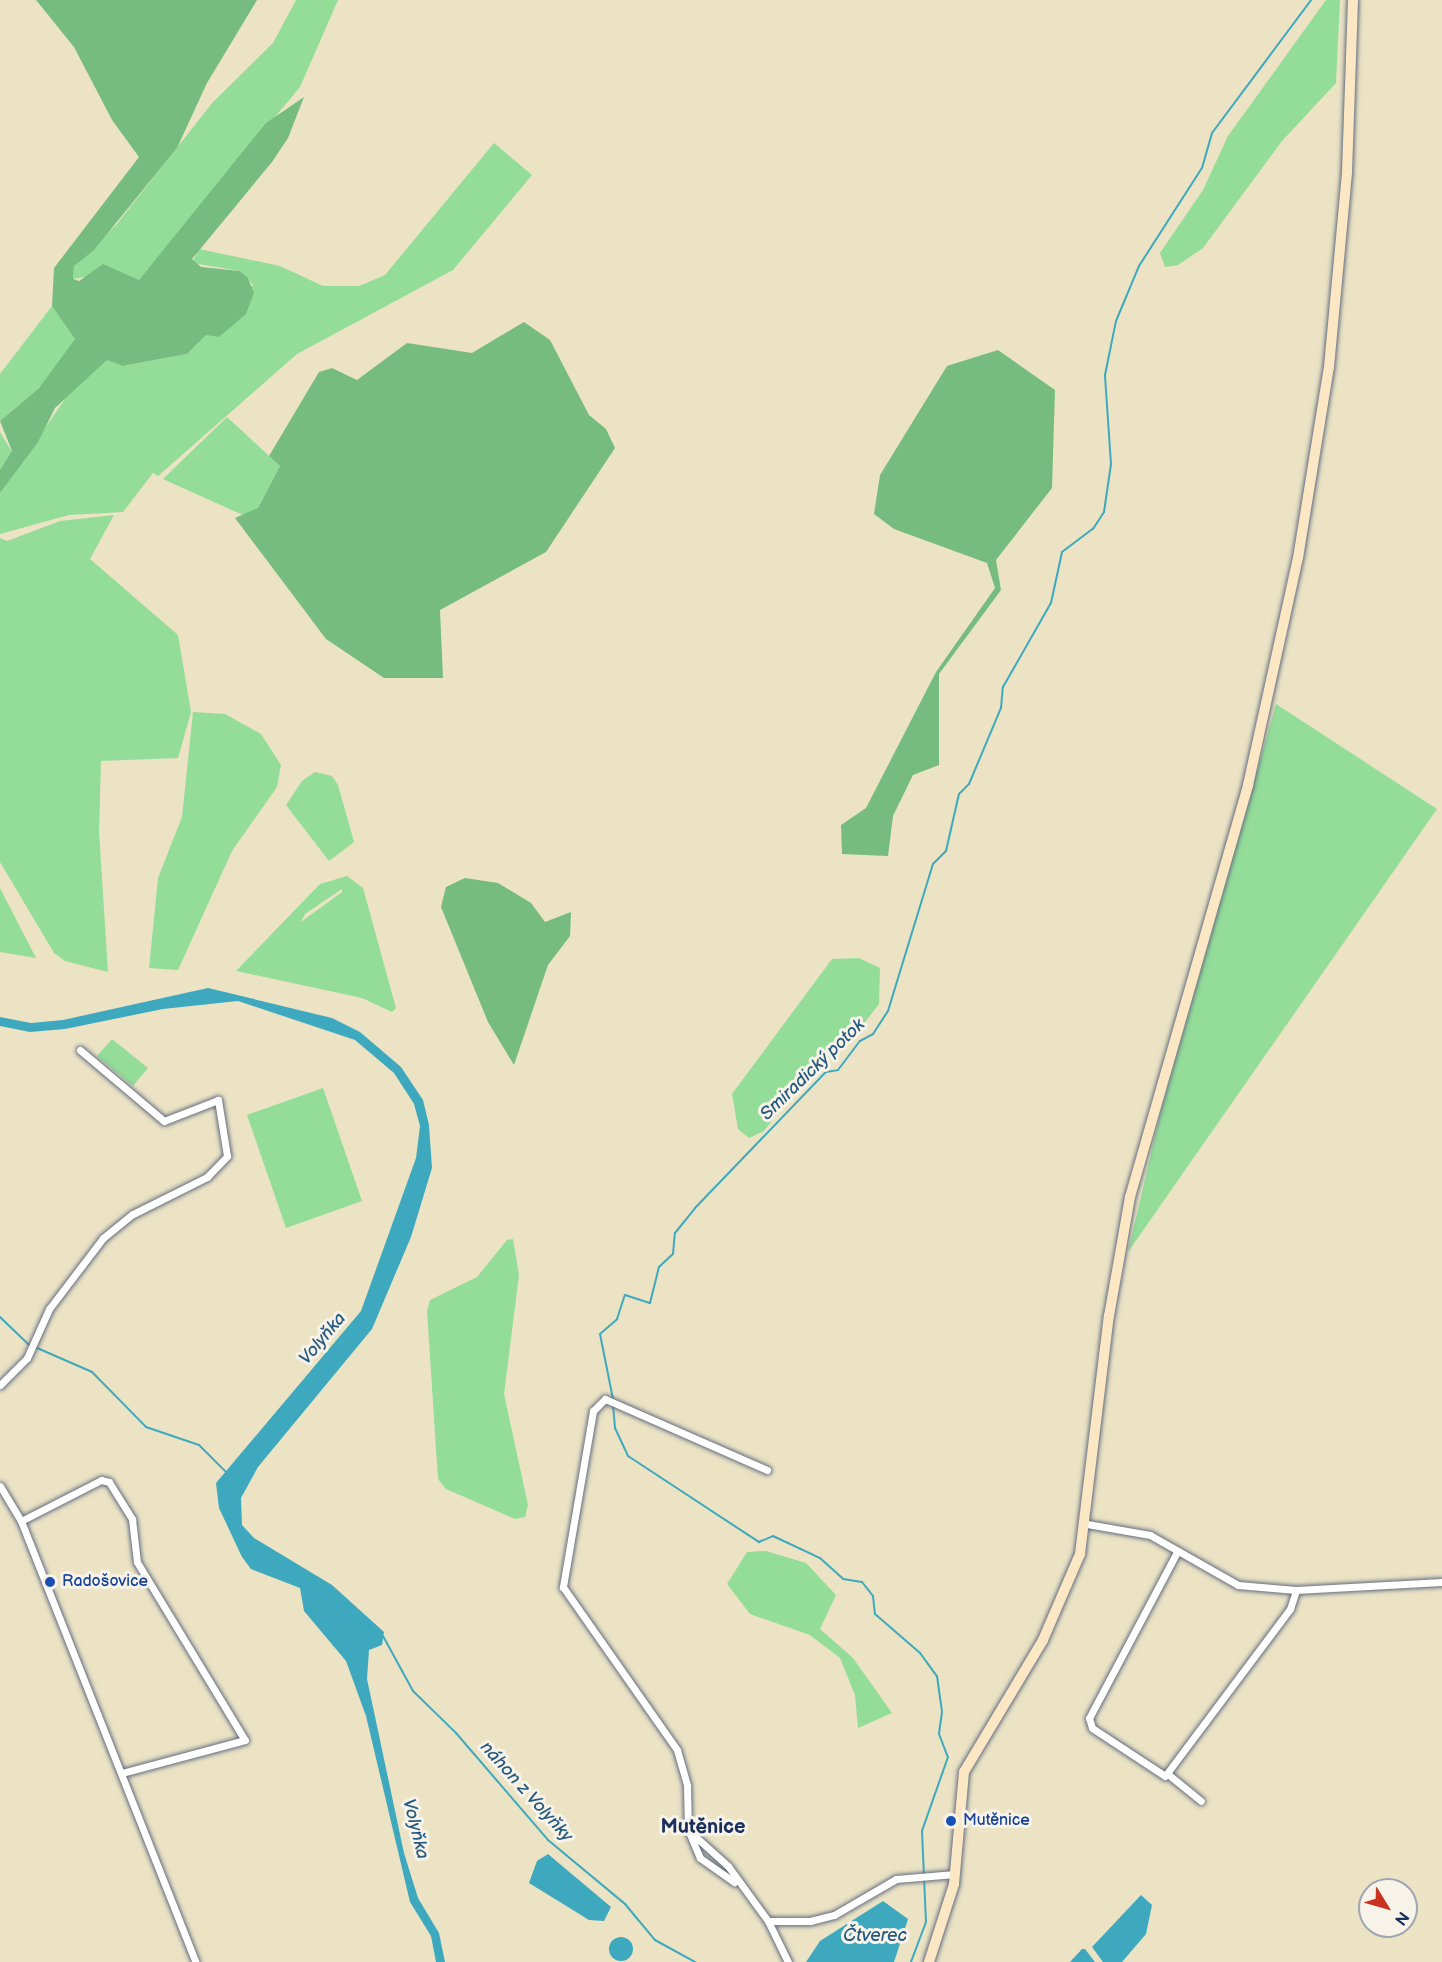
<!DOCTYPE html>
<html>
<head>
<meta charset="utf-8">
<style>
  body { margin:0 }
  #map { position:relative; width:1442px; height:1962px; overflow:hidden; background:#ebe3c4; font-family:"Balsamiq Sans",sans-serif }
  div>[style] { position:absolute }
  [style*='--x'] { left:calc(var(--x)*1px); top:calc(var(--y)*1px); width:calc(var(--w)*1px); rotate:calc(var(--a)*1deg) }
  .green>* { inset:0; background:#93dd99 }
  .forest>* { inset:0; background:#76bc81 }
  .water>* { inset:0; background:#3ea9be }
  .round { border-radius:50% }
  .stream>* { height:2px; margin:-1px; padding:0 1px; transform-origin:1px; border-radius:1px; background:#3ea9be }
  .roads { filter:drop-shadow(0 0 2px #646e82) drop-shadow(0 0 2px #646e82) }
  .street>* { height:7px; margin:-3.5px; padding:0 3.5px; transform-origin:3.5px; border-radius:3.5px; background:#fff }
  .secondary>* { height:10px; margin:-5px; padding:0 5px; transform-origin:5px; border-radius:5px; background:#fbe7c3 }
  .dots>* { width:16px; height:16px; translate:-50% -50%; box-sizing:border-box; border:3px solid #f7f3e8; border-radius:50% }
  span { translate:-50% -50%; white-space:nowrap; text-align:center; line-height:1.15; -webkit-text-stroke:6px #f7f3e8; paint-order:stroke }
  .transit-label { font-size:16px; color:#164399 }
  .left { translate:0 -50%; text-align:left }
  .water-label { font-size:18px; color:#275a80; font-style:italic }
  .quarter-label { font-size:20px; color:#1b2f5e; font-weight:700 }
  .north { position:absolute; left:1358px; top:1878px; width:60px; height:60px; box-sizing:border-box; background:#f7f3e8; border:2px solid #9fa5b1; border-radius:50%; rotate:127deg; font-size:16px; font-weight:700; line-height:24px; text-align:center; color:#1b2f5e }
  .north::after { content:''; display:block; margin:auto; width:21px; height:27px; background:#c8321e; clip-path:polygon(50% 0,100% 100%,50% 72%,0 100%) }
</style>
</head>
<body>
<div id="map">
  <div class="green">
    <div style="clip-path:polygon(296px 0,338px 0,300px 87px,139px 280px,113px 272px,73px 279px,74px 266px,116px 225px,213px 102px,273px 43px)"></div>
    <div style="clip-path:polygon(1326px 0,1340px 0,1336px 83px,1282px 141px,1203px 248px,1178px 265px,1165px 267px,1160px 253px,1203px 190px,1228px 136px)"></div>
    <div style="clip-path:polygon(494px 143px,532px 175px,453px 270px,297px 354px,158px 476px,153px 473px,123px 512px,69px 515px,0 534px,0 493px,74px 386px,107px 359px,124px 366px,187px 354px,253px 285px,240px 271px,192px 263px,199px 249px,280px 266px,323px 286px,359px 286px,385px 275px)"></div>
    <div style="clip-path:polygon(52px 306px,76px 339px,39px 388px,0 421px,0 374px)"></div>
    <div style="clip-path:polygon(227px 417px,280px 466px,258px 508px,245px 516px,163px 479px)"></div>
    <div style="clip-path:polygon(0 432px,12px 452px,0 470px)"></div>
    <div style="clip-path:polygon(114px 515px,90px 559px,178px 635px,191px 712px,178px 758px,101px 761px,99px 832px,108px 972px,65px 961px,54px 953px,0 862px,0 538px,7px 541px,60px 521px)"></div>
    <div style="clip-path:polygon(1276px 704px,1437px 809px,1128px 1252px,1161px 1111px)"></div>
    <div style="clip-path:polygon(193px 712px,225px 714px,261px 734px,281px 765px,277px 787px,232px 851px,178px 970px,149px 968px,158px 878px,182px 817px)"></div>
    <div style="clip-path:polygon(315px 772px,332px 776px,338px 785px,354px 842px,329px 861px,286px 805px,302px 781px)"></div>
    <div style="clip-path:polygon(evenodd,347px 876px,363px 888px,396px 1008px,392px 1012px,362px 998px,236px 971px,320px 884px,347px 876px,342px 889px,342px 892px,301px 922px,305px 914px,342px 889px)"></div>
    <div style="clip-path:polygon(0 888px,36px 958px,0 952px)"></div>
    <div style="clip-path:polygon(859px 958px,880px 968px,879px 1004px,849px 1043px,810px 1071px,764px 1131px,749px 1138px,738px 1129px,732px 1094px,832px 959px)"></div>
    <div style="clip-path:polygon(112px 1039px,148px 1068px,133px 1086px,97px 1056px)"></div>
    <div style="clip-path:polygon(323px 1088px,362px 1201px,286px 1228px,247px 1115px)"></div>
    <div style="clip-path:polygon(513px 1239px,519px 1275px,504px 1394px,528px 1505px,525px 1517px,515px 1519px,446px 1489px,438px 1479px,427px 1311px,430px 1300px,477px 1277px,507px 1240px)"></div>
    <div style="clip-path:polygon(766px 1551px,806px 1563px,836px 1595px,820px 1629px,853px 1658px,892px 1713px,858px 1728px,855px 1695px,840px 1658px,810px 1635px,750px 1614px,727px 1584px,747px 1552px)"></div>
  </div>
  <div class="forest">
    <div style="clip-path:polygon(36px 0,257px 0,207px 83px,177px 148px,94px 250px,74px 266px,73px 279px,79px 281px,103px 264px,139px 280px,266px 123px,304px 97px,288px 138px,272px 162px,192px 259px,201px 267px,240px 271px,248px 278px,254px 293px,246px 314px,219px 337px,206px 335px,187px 354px,123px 366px,107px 360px,55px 408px,38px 442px,0 493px,0 470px,12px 451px,0 421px,39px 388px,75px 339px,52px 306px,54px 268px,139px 157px,112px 120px,74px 47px)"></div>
    <div style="clip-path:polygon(524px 322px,550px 340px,589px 415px,606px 429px,615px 448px,546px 552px,440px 610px,443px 678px,384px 678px,326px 639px,235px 518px,258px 508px,280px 466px,269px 456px,319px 372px,332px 368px,357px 380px,407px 343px,472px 353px)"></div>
    <div style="clip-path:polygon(998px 350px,1055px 390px,1052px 488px,996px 560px,1001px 590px,939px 674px,939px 765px,913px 775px,893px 816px,888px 856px,842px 854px,841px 825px,866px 808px,936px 672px,995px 588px,987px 563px,894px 529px,874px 514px,880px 475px,947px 366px)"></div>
    <div style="clip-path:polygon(465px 878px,498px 883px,531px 903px,545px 922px,571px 912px,570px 936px,548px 965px,514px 1065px,488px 1022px,441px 907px,446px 887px)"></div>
  </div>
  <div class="water">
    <div style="clip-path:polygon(208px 988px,332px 1018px,360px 1032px,401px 1067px,423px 1100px,429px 1125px,432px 1168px,411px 1237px,372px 1329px,258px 1467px,241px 1498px,242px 1525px,254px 1538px,332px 1585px,384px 1632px,382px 1645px,369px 1650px,367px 1679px,404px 1853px,418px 1898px,439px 1933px,445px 1962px,436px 1962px,431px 1936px,410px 1902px,366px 1716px,346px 1661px,304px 1611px,300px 1588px,251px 1569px,242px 1557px,219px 1508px,216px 1483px,361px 1311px,416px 1158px,420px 1126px,414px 1104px,394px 1073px,355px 1040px,238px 1001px,163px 1009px,65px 1029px,30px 1032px,0 1026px,0 1017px,31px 1023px,63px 1020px)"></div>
    <div style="clip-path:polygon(548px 1854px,611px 1907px,604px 1921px,589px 1920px,529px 1883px,537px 1861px)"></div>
    <div style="clip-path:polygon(1141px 1895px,1152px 1905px,1146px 1934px,1122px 1962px,1103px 1962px,1092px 1947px)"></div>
    <div style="clip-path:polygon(883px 1901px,908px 1919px,894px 1962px,806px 1962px,820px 1941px)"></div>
    <div class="round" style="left:609px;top:1937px;width:24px;height:24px"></div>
    <div style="clip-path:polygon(1085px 1949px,1095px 1962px,1070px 1962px,1082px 1949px)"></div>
  </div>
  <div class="stream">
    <div style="--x:0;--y:1317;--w:39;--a:44"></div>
    <div style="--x:28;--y:1344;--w:70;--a:23.6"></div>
    <div style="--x:92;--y:1372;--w:77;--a:45.5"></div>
    <div style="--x:146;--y:1427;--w:56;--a:18.8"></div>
    <div style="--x:199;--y:1445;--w:37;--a:45"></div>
    <div style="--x:613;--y:1399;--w:66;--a:-101.3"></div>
    <div style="--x:600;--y:1334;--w:23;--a:-41"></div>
    <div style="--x:617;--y:1319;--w:25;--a:-72"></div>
    <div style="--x:625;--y:1295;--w:26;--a:18"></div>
    <div style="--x:650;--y:1303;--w:37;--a:-76"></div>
    <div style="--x:659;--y:1267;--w:19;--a:-43"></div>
    <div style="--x:673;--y:1254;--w:21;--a:-85"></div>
    <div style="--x:675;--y:1233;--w:32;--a:-51"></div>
    <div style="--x:695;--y:1208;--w:189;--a:-46.1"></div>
    <div style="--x:826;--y:1072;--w:12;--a:-9"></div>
    <div style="--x:838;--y:1070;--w:36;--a:-53"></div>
    <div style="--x:860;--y:1041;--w:15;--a:-28"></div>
    <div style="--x:873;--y:1034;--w:27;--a:-57"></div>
    <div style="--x:888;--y:1011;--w:154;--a:-73"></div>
    <div style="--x:933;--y:864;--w:18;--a:-45"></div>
    <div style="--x:946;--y:851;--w:58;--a:-77.2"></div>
    <div style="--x:959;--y:794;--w:14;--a:-45"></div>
    <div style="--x:969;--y:784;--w:82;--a:-67.2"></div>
    <div style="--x:1001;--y:708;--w:21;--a:-85"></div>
    <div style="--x:1003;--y:687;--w:97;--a:-60.3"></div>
    <div style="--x:1051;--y:603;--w:52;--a:-77.8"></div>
    <div style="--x:1062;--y:552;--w:39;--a:-37"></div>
    <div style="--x:1093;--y:529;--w:20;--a:-57"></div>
    <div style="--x:1104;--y:512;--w:49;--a:-81.7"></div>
    <div style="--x:1111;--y:464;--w:89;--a:-93.9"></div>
    <div style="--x:1105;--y:375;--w:55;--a:-78.5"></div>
    <div style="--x:1116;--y:321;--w:60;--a:-67.3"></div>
    <div style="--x:1139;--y:266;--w:117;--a:-57.3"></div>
    <div style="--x:1202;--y:168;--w:36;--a:-74"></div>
    <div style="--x:1212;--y:133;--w:166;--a:-53.3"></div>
    <div style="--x:613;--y:1405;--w:23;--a:85"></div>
    <div style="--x:615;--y:1428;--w:31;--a:65"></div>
    <div style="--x:628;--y:1456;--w:157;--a:33.3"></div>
    <div style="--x:759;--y:1542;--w:15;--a:-23"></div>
    <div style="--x:773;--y:1536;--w:52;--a:25.1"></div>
    <div style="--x:820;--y:1558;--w:31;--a:42"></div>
    <div style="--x:843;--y:1579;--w:19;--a:9"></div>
    <div style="--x:862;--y:1582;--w:18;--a:52"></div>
    <div style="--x:873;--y:1596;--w:18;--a:84"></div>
    <div style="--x:875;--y:1614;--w:60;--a:40.9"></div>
    <div style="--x:920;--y:1653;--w:29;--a:54"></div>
    <div style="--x:937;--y:1676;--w:36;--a:82"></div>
    <div style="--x:942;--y:1712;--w:22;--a:98"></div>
    <div style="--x:939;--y:1734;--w:25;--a:69"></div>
    <div style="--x:948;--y:1757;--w:78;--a:109.4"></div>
    <div style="--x:922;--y:1831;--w:91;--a:87.5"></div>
    <div style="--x:926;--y:1922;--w:43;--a:110.6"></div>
    <div style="--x:383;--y:1636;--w:63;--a:61.4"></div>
    <div style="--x:413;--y:1691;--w:60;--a:44.3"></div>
    <div style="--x:456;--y:1733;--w:141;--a:49.3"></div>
    <div style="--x:548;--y:1840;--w:100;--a:39.7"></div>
    <div style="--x:625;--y:1904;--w:47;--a:50.2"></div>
    <div style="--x:655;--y:1940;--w:46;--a:28.8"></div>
  </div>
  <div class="roads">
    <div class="street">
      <div style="--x:0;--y:1385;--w:38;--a:-45"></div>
      <div style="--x:27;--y:1358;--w:54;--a:-65.8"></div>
      <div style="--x:49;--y:1309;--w:89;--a:-52.7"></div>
      <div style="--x:103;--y:1238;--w:38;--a:-39"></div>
      <div style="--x:133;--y:1214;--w:83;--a:-26.6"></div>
      <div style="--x:207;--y:1177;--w:29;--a:-46"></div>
      <div style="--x:227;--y:1156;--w:57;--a:-99.1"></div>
      <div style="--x:218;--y:1100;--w:58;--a:158.7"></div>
      <div style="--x:164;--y:1121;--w:110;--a:-139.8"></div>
      <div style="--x:767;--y:1470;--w:177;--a:-156.3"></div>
      <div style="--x:605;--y:1399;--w:17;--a:135"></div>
      <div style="--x:593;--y:1411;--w:179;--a:99.7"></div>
      <div style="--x:563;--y:1587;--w:199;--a:55"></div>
      <div style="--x:677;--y:1750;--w:37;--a:74"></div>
      <div style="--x:687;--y:1786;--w:44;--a:88.7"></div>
      <div style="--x:688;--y:1830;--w:54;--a:42"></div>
      <div style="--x:728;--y:1866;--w:68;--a:54"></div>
      <div style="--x:768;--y:1921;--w:42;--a:0"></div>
      <div style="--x:810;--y:1921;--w:25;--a:-14"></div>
      <div style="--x:834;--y:1915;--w:72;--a:-30.1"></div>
      <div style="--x:896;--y:1879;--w:59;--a:-4.8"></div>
      <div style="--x:0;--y:1486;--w:41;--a:59"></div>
      <div style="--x:21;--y:1521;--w:474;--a:68.4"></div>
      <div style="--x:21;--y:1521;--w:90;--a:-27.1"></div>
      <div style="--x:101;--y:1480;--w:8;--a:14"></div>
      <div style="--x:109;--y:1482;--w:44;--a:58.1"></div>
      <div style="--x:132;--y:1519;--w:43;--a:83.4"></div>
      <div style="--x:137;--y:1562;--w:208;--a:58.8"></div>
      <div style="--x:245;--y:1740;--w:127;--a:165"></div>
      <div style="--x:1087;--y:1524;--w:64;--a:9.9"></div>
      <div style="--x:1150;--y:1535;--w:101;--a:29.6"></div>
      <div style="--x:1238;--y:1585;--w:58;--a:4.9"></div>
      <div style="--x:1296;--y:1590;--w:146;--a:-3.1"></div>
      <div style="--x:1177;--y:1552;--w:188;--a:117.9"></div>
      <div style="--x:1089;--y:1718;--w:10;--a:73"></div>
      <div style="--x:1092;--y:1728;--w:87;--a:33.3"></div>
      <div style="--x:1165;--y:1776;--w:209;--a:-53.2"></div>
      <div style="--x:1290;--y:1609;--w:20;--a:-72"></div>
      <div style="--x:1169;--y:1775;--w:41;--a:39.1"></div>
      <div style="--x:689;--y:1832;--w:28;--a:67"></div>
      <div style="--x:700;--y:1858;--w:42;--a:35.2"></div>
      <div style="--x:768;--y:1921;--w:46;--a:64"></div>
    </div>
    <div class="secondary">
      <div style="--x:929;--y:1962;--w:82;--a:-72.2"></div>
      <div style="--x:954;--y:1884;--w:112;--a:-84.9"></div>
      <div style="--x:964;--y:1772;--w:154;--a:-59.1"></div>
      <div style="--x:1043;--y:1640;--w:94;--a:-66.7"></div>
      <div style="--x:1080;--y:1554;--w:240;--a:-83.1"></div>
      <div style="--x:1109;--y:1316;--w:121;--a:-80"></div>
      <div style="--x:1130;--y:1197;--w:429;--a:-74"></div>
      <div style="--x:1248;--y:785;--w:232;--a:-77.6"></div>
      <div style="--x:1298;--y:558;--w:193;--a:-80.8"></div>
      <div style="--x:1329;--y:367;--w:196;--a:-84.7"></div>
      <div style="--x:1347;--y:172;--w:172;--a:-88"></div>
    </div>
  </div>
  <div class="dots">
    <div style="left:50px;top:1582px;background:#1a4fb4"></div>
    <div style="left:951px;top:1821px;background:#1a4fb4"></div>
  </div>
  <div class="transit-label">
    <span class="left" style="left:62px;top:1582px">Radošovice</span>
    <span class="left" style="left:963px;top:1821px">Mutěnice</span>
  </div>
  <div class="water-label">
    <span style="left:813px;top:1070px;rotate:-44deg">Smiradický potok</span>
    <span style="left:323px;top:1339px;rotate:-50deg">Volyňka</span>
    <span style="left:526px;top:1792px;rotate:48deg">náhon z Volyňky</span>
    <span style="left:415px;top:1829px;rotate:76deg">Volyňka</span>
    <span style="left:875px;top:1936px">Čtverec</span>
  </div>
  <div class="quarter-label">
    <span style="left:703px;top:1827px">Mutěnice</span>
  </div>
  <div class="north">N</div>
</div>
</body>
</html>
